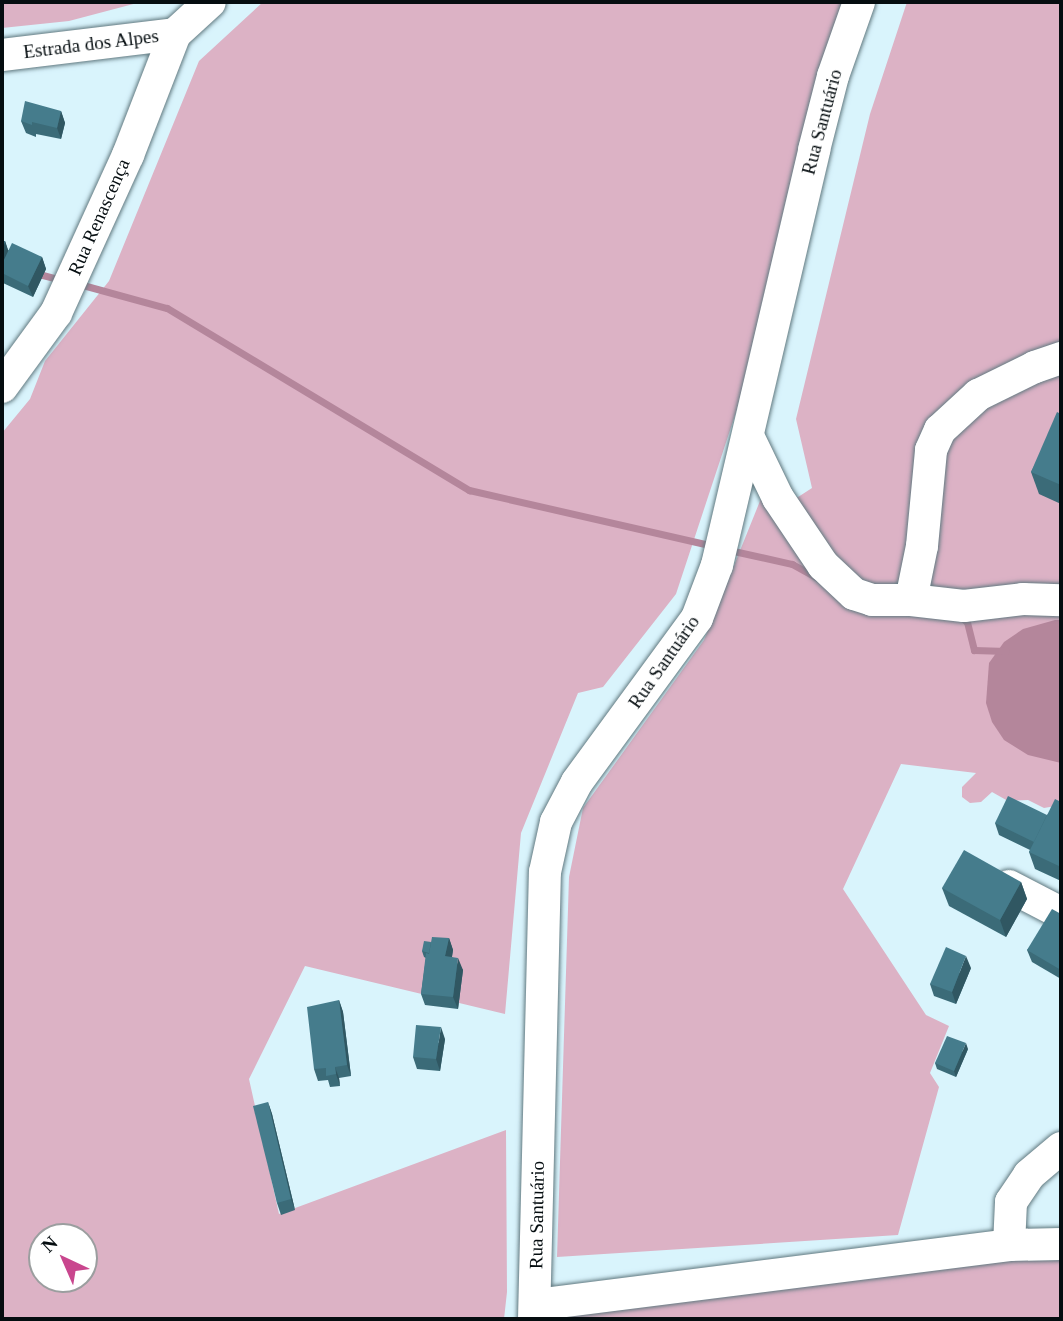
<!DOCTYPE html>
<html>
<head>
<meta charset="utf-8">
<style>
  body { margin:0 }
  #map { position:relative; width:1063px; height:1321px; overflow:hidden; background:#d9f4fc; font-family:Georgia,serif }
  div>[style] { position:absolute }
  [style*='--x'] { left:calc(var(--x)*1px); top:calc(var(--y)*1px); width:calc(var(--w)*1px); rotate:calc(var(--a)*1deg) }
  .green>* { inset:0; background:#dcb2c5 }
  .water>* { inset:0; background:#b4869b }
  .stream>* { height:7px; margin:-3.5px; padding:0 3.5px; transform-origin:3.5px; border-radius:3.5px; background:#b4869b }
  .roads { filter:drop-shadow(0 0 2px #617980) drop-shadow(0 0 2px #617980) }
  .minor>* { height:32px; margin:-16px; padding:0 16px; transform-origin:16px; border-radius:16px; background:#fff }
  .wall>* { inset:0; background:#3b6b78 }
  .shaded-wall>* { inset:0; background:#305762 }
  .building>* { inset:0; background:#457c8c }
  span { translate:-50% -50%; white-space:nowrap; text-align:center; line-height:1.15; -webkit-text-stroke:5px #fff; paint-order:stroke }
  .street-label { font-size:19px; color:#050d10 }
  .frame { position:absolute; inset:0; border:4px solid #050d10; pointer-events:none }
  .north { position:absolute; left:28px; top:1223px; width:70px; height:70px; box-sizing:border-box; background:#fff; border:2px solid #9b9e9f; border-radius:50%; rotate:316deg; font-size:19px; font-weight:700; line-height:28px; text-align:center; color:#050d10 }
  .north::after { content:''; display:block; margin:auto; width:24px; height:32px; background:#c9468e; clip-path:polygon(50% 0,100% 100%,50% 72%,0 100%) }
</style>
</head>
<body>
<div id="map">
  <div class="green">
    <div style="clip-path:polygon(2px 2px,141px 2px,69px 21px,2px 28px)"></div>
    <div style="clip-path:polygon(evenodd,263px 2px,843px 2px,810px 101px,742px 394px,676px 594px,603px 687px,578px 693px,521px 833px,505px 1014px,305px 966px,249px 1079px,279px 1214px,506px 1130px,507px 1292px,504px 1319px,2px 1319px,2px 433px,30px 399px,45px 361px,109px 281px,199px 61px,263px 2px,42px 1237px,84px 1237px,84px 1279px,42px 1279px,42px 1237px)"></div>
    <div style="clip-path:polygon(907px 2px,1061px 2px,1061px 805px,1044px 808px,1028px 800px,1008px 801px,992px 792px,981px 802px,970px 803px,962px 797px,962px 787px,976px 773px,901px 764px,843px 889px,926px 1015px,949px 1026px,930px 1073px,939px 1087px,898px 1235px,557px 1257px,569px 877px,583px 808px,704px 640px,762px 496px,775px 512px,812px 488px,796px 419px,870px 114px)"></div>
    <div style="clip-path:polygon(1061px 1254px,1061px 1319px,552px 1319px,552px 1313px)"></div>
  </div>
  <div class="water">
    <div style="clip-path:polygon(1055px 620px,1061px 620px,1061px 763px,1028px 755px,1004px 740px,992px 722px,986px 703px,989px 663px,1004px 642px,1023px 629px)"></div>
  </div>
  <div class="stream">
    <div style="--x:35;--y:273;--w:27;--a:15"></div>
    <div style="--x:79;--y:284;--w:91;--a:15.3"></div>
    <div style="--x:167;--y:308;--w:353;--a:31.1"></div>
    <div style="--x:469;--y:490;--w:251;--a:12.9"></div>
    <div style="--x:729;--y:550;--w:65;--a:12.5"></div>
    <div style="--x:792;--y:564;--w:29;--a:29"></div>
    <div style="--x:960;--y:616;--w:9;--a:41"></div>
    <div style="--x:967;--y:622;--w:29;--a:76"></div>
    <div style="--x:974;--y:650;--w:32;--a:2"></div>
  </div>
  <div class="roads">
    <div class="minor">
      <div style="--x:2;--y:55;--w:174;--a:-6.9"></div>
      <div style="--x:175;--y:34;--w:47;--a:-42.4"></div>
      <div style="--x:2;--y:387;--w:92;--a:-53.9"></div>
      <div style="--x:56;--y:313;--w:174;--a:-65.5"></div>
      <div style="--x:128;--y:155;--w:130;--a:-68.8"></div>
      <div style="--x:748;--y:436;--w:69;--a:64.2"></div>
      <div style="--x:778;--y:498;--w:81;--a:56.1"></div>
      <div style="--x:823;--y:565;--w:42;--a:43.1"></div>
      <div style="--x:854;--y:594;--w:19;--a:18"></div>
      <div style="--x:872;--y:600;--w:39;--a:0"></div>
      <div style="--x:911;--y:600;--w:55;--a:-78.5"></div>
      <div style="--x:922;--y:546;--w:96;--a:-84.6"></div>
      <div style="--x:931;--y:450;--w:22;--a:-66"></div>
      <div style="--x:940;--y:430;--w:52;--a:-42.6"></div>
      <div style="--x:978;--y:395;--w:64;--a:-26.2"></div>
      <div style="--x:1035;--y:367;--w:28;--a:-19"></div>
      <div style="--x:911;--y:600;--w:53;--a:6.5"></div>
      <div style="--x:964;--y:606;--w:59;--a:-6.8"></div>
      <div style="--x:1023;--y:599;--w:38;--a:2"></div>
      <div style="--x:1009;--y:886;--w:59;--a:27.4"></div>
      <div style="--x:1009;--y:1245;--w:43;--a:-87.3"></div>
      <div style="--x:1011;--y:1202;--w:32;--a:-56"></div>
      <div style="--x:1029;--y:1175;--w:42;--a:-40.2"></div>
      <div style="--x:535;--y:1305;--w:478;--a:-7.2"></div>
      <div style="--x:1009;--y:1245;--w:52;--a:-1.1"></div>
      <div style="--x:534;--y:1319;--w:447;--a:-88.6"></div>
      <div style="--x:545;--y:872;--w:51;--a:-77.6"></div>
      <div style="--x:556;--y:822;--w:45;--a:-62.3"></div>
      <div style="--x:577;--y:782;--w:203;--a:-53.8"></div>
      <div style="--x:697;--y:618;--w:57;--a:-69.3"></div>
      <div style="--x:717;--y:565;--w:426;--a:-76.8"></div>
      <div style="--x:814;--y:150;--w:76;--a:-75.6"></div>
      <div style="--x:833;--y:76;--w:78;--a:-70.6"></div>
    </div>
  </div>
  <div class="wall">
    <div style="clip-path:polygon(61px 111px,65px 123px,61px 139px,36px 134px,36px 137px,26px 133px,21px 121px)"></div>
    <div style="clip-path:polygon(2px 241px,5px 241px,8px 250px,42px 257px,46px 269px,33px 297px,3px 283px,2px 281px)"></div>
    <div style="clip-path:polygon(1061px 414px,1061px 504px,1039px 494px,1031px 472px)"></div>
    <div style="clip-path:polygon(1061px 802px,1061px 881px,1035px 869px,1029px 852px,1030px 850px,999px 835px,995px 823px,1047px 815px)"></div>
    <div style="clip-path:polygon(1021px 882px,1027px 899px,1006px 937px,949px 906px,942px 888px)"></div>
    <div style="clip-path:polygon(1061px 914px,1061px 979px,1032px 962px,1027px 950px)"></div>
    <div style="clip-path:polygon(449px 938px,453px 950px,452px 957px,463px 970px,458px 1009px,425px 1005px,421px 994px,426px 958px,424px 957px,422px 951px,431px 942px)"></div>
    <div style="clip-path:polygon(971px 968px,956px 1004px,934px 996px,930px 984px)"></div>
    <div style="clip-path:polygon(339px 1000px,343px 1012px,351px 1076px,339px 1078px,340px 1086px,330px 1087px,328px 1080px,318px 1081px,314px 1069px)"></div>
    <div style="clip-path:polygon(445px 1039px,440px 1071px,417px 1069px,413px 1057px)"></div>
    <div style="clip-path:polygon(968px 1049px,956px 1077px,937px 1069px,935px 1063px)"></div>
    <div style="clip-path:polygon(268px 1102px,272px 1114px,295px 1210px,281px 1215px,277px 1203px)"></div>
  </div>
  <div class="shaded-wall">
    <div style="clip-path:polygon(61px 111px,65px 123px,61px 139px,57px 128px)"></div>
    <div style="clip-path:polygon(5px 241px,9px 253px,2px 273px,2px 253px)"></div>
    <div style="clip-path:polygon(42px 257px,46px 269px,33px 297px,28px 286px)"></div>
    <div style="clip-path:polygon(1021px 882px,1027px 899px,1006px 937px,1000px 920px)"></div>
    <div style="clip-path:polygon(449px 938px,453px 950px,450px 968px,445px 956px)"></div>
    <div style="clip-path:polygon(966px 956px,971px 968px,956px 1004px,952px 992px)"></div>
    <div style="clip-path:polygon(458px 958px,463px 970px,458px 1009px,453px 997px)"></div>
    <div style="clip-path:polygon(339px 1000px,343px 1012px,351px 1076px,347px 1065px)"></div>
    <div style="clip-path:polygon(441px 1027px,445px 1039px,440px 1071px,436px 1059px)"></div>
    <div style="clip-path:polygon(966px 1043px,968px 1049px,956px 1077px,954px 1071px)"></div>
    <div style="clip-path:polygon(335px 1067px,339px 1078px,340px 1086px,336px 1074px)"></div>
    <div style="clip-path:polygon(268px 1102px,272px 1114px,295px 1210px,291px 1199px)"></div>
  </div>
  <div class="building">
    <div style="clip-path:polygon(25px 101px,61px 111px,57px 128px,32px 122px,32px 125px,21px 121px)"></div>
    <div style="clip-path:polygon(2px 241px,5px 241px,2px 253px)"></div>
    <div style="clip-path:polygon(12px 243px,42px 257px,28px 286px,2px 273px,2px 264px)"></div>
    <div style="clip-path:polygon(1057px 412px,1061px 414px,1061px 485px,1031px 472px)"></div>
    <div style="clip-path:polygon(1008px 796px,1047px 815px,1034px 842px,995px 823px)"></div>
    <div style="clip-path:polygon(1055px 799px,1061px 802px,1061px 867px,1029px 852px)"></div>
    <div style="clip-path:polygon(964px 850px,1021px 882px,1000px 920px,942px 888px)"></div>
    <div style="clip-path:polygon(1052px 909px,1061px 914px,1061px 970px,1027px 950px)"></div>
    <div style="clip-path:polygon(432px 937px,449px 938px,445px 956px,458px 958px,453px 997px,421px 994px,426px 953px,429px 954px)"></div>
    <div style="clip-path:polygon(424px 941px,431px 942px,429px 953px,422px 951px)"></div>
    <div style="clip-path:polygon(946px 947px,966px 956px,952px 992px,930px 984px)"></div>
    <div style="clip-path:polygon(339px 1000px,347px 1065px,335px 1067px,336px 1074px,326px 1076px,326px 1068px,314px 1069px,307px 1007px)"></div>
    <div style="clip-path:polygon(416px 1025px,441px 1027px,436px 1059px,413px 1057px)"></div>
    <div style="clip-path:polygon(947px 1036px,966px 1043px,954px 1071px,935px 1063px)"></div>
    <div style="clip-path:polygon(268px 1102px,291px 1199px,277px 1203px,253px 1106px)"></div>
  </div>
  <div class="street-label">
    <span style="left:91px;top:44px;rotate:-7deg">Estrada dos Alpes</span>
    <span style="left:822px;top:122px;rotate:-75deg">Rua Santuário</span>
    <span style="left:99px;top:217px;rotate:-66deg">Rua Renascença</span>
    <span style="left:664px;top:662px;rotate:-55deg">Rua Santuário</span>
    <span style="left:537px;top:1215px;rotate:-89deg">Rua Santuário</span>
  </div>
  <div class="frame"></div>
  <div class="north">N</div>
</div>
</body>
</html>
